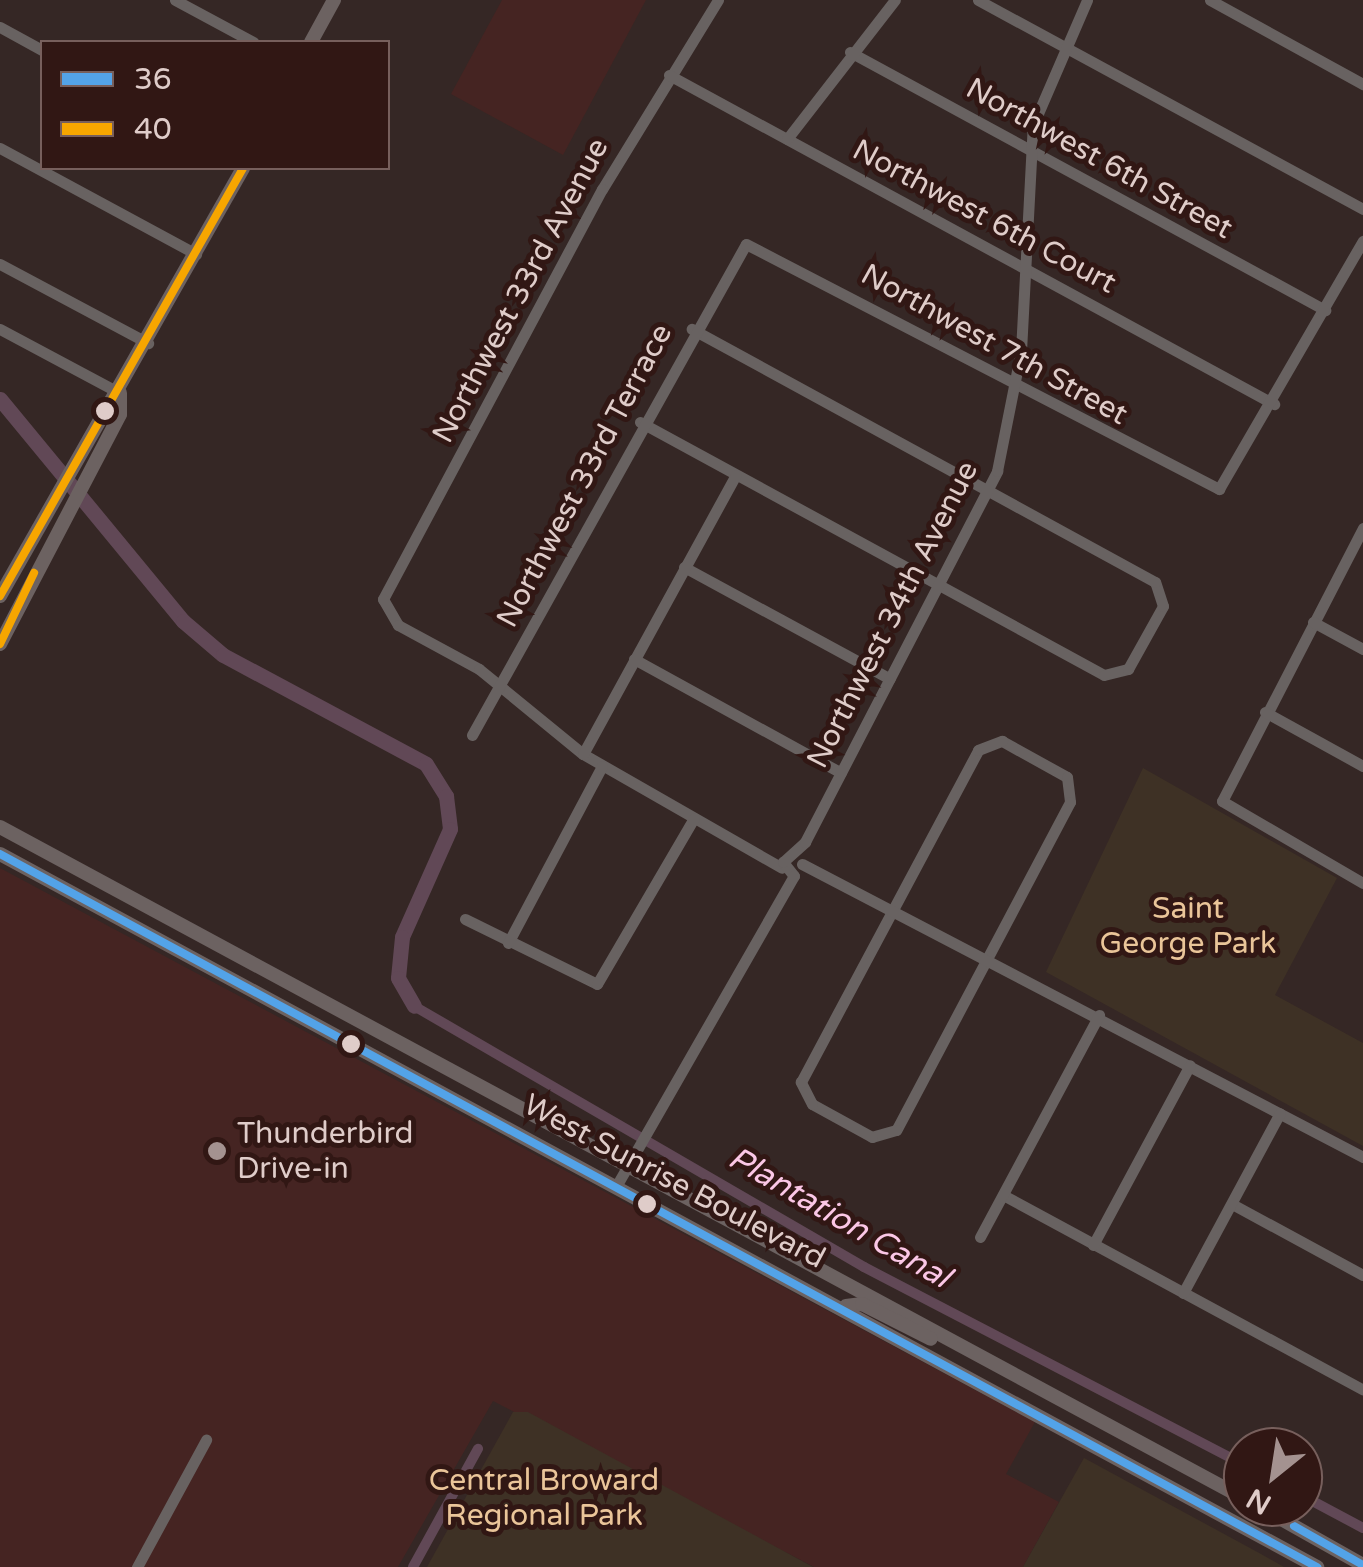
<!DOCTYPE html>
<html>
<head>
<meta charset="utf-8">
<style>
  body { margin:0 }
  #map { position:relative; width:1363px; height:1567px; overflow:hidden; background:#352725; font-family:"Varela Round",sans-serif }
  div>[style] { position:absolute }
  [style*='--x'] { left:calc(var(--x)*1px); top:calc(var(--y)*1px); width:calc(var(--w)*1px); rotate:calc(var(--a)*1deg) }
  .built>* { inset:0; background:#452422 }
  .green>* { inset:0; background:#3e3125 }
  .canal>* { height:10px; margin:-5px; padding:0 5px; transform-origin:5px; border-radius:5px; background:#614856 }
  .river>* { height:15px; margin:-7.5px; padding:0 7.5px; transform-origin:7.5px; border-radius:7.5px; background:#614856 }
  .minor>* { height:11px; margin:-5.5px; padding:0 5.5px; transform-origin:5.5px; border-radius:5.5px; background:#686261 }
  .major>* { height:14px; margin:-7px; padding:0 7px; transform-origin:7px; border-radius:7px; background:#6c6261 }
  .bus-1>* { height:8px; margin:-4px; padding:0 4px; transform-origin:4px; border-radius:4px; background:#53a3e8 }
  .bus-2>* { height:8px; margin:-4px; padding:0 4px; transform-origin:4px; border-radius:4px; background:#f7a600 }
  .dots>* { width:28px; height:28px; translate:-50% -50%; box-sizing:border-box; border:5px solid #311714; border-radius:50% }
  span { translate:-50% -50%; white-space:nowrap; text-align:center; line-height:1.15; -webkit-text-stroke:10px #311714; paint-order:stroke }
  .street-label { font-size:30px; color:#dfccc9 }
  .park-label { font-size:30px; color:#eac599 }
  .poi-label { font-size:30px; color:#dfccc9 }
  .left { translate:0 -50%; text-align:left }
  .water-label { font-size:32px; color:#fbc7e6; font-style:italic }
  .legend { position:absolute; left:40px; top:40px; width:350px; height:130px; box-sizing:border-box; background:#311714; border:2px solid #775f5c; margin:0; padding:12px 18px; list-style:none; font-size:30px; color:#dfccc9 }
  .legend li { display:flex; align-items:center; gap:20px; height:50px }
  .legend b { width:50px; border:2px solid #775f5c }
  .north { position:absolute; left:1223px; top:1427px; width:100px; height:100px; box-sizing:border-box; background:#311714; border:2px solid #775f5c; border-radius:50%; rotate:210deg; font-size:28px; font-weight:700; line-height:40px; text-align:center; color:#dfccc9 }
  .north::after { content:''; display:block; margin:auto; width:35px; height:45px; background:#a49290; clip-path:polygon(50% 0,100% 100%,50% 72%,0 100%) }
</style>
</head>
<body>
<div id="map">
  <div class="built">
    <div style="clip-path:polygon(502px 0,646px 0,563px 155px,451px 94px)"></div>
    <div style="clip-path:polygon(0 868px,1035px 1422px,1006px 1474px,1059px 1502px,1023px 1567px,814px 1567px,493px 1401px,398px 1567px,0 1567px)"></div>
  </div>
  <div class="green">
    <div style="clip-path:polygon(1143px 768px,1337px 878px,1275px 995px,1363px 1043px,1363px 1146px,1046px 972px)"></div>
    <div style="clip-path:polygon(513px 1412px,528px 1412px,813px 1567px,427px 1567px)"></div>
    <div style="clip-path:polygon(1084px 1458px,1261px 1554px,1284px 1567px,1023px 1567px)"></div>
  </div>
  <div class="canal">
    <div style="--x:414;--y:1006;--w:520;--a:30.11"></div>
    <div style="--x:864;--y:1267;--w:427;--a:27.5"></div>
    <div style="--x:1303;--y:1496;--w:68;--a:28.1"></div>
    <div style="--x:413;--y:1567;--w:135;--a:-61.2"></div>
  </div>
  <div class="river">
    <div style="--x:0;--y:399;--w:288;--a:50.5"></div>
    <div style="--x:183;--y:621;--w:52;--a:40.4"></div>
    <div style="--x:223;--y:655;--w:230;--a:28.2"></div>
    <div style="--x:426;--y:764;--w:38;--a:58"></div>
    <div style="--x:446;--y:796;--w:33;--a:83"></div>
    <div style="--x:450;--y:829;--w:118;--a:114"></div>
    <div style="--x:402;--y:937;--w:41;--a:95.6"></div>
    <div style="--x:398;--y:978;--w:32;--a:60"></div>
  </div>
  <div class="minor">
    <div style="--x:175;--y:0;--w:89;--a:28.3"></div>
    <div style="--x:718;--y:0;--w:222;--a:121.5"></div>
    <div style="--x:602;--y:189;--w:465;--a:118.1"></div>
    <div style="--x:383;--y:599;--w:30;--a:60"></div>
    <div style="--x:398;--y:625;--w:92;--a:28.5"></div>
    <div style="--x:479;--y:669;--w:134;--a:39.3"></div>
    <div style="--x:583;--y:754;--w:229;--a:29.8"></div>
    <div style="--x:978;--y:0;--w:438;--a:28.5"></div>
    <div style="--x:1210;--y:0;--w:175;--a:28.8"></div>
    <div style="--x:0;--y:27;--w:48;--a:28.7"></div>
    <div style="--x:850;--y:52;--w:541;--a:28.51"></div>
    <div style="--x:669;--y:75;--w:689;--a:28.54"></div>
    <div style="--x:787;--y:139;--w:176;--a:-52.2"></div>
    <div style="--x:0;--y:148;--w:223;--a:28.4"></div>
    <div style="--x:0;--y:264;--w:168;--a:28.1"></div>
    <div style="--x:0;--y:329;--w:136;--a:28.1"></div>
    <div style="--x:640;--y:422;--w:528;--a:28.6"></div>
    <div style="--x:1104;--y:675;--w:25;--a:-14"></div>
    <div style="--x:1128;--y:669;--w:72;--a:-60.9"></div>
    <div style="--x:1163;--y:606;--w:25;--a:-108"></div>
    <div style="--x:1155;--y:582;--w:528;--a:-151.35"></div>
    <div style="--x:1363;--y:528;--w:307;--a:117.3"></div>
    <div style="--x:1222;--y:801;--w:163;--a:30.2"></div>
    <div style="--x:684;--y:567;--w:234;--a:28.5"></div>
    <div style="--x:1313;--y:622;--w:57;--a:28.4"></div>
    <div style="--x:634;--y:659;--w:236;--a:28.8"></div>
    <div style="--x:1265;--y:712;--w:112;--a:28.9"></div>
    <div style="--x:472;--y:735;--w:562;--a:-60.84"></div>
    <div style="--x:746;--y:244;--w:533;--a:27.38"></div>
    <div style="--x:1219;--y:489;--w:287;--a:-59.9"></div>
    <div style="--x:1002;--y:741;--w:74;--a:29"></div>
    <div style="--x:1067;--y:777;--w:25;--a:83"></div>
    <div style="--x:1070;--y:802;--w:371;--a:117.9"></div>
    <div style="--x:896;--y:1130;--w:25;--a:164"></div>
    <div style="--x:872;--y:1137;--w:68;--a:-151.2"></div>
    <div style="--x:812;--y:1104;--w:25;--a:-117"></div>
    <div style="--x:801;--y:1082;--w:376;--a:-61.9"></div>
    <div style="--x:978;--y:750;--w:26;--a:-21"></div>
    <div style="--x:583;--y:754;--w:318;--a:-61.3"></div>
    <div style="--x:802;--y:864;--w:633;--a:27.58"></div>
    <div style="--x:794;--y:876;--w:18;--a:-128"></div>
    <div style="--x:783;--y:862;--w:30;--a:-42"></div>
    <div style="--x:805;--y:842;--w:418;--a:-62.6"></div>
    <div style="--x:997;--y:471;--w:122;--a:-78.7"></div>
    <div style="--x:1021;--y:351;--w:226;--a:-87"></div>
    <div style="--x:1033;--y:125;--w:136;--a:-66.6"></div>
    <div style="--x:465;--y:919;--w:147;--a:26.2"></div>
    <div style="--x:597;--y:984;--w:192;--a:-59.7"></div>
    <div style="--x:508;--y:943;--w:200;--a:-62"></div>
    <div style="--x:618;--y:1183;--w:354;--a:-60.2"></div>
    <div style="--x:1003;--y:1195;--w:409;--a:28.4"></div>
    <div style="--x:1232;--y:1204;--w:149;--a:28.5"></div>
    <div style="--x:980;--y:1237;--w:252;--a:-61.8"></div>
    <div style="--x:1093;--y:1245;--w:204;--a:-61.7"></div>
    <div style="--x:1183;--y:1293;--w:204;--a:-61.7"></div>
    <div style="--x:137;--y:1567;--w:145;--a:-61.5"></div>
  </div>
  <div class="major">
    <div style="--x:311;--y:42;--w:48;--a:-61.3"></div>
    <div style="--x:0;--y:596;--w:492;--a:-60.4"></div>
    <div style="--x:0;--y:644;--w:259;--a:-62.4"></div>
    <div style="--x:120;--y:414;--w:21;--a:-90"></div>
    <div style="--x:0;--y:827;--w:1413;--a:28.36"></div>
    <div style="--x:0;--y:854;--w:1498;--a:28.43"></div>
    <div style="--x:846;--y:1306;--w:16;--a:-7"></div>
    <div style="--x:862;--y:1304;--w:77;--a:26.9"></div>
    <div style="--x:1260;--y:1507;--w:118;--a:29.4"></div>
  </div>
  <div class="bus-1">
    <div style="--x:0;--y:854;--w:1498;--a:28.43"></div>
    <div style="--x:1294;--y:1526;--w:79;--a:29.5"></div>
  </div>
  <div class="bus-2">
    <div style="--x:0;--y:596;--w:492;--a:-60.4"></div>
    <div style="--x:0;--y:644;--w:79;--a:-64.4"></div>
  </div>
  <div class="dots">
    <div style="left:105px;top:411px;background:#dfccc9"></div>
    <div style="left:351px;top:1044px;background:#dfccc9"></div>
    <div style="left:217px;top:1151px;background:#a49290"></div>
    <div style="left:647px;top:1204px;background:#dfccc9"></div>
  </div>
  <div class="street-label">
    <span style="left:1099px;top:159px;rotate:29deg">Northwest 6th Street</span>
    <span style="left:984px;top:217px;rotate:28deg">Northwest 6th Court</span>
    <span style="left:521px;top:291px;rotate:-62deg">Northwest 33rd Avenue</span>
    <span style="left:994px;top:345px;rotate:29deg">Northwest 7th Street</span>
    <span style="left:585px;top:476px;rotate:-62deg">Northwest 33rd Terrace</span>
    <span style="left:893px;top:615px;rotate:-63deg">Northwest 34th Avenue</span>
    <span style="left:674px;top:1182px;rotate:28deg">West Sunrise Boulevard</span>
  </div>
  <div class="park-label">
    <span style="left:1188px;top:926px">Saint<br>George Park</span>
    <span style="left:544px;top:1498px">Central Broward<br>Regional Park</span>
  </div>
  <div class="poi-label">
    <span class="left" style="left:237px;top:1151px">Thunderbird<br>Drive-in</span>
  </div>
  <div class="water-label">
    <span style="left:839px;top:1218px;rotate:30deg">Plantation Canal</span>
  </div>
  <ul class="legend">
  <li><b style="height:12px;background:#53a3e8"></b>36</li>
  <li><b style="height:12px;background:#f7a600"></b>40</li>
  </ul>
  <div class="north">N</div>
</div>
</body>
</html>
